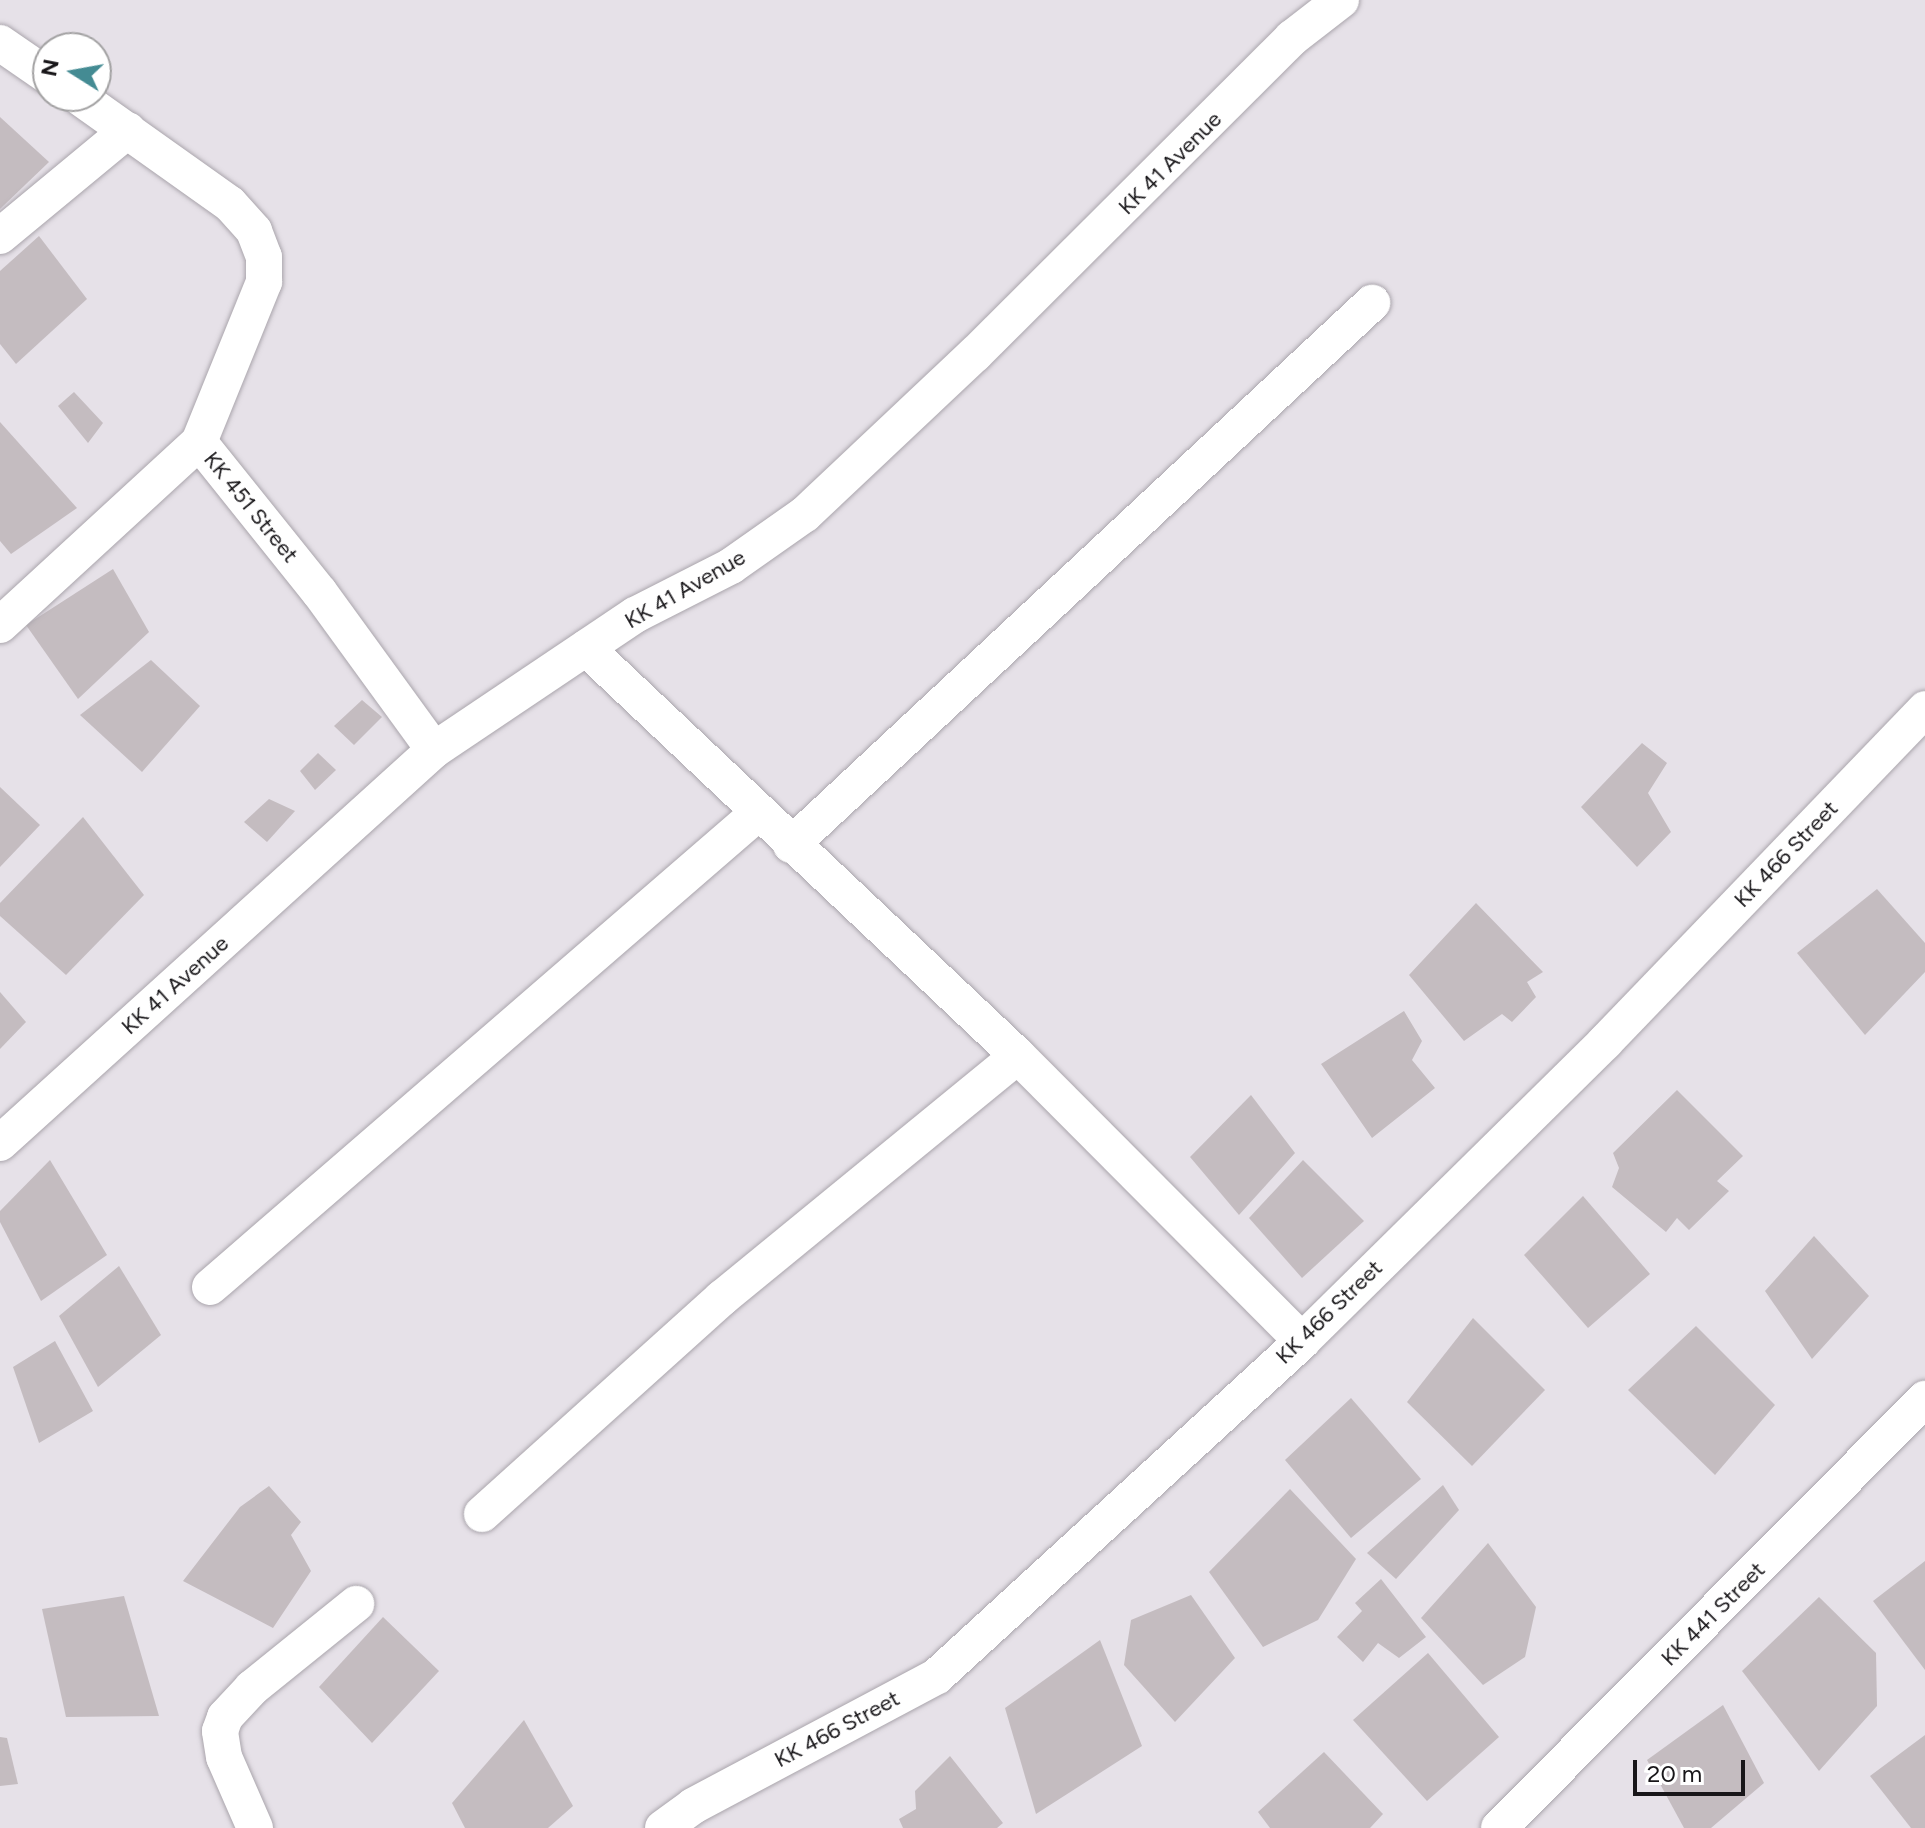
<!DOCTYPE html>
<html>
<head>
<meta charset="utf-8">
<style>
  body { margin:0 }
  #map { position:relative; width:1925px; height:1828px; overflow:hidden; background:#e6e1e8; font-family:Figtree,sans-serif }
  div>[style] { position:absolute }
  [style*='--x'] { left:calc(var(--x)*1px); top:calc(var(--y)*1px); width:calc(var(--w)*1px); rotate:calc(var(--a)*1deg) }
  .building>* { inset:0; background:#c4bcc0 }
  .roads { filter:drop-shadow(0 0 2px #aaa5ac) drop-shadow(0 0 2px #aaa5ac) }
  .minor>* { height:36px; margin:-18px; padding:0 18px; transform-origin:18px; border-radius:18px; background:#fff }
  span { translate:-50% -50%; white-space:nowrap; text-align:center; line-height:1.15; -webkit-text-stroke:6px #fff; paint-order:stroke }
  .street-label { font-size:22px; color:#181619 }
  .north { position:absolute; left:32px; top:32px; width:80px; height:80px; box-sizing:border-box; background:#fff; border:2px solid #a3a2a3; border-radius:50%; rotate:281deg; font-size:22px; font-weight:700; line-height:32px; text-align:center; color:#181619 }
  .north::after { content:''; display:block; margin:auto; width:28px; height:36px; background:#448b93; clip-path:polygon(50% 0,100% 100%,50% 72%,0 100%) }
  .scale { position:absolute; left:1633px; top:1760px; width:112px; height:36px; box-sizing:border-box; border:4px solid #181619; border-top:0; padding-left:10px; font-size:24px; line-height:28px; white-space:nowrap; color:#181619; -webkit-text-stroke:6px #fff; paint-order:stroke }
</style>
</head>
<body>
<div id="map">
  <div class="building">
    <div style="clip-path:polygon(0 117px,49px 162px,0 209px)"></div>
    <div style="clip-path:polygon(39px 236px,87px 299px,16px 364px,0 344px,0 271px)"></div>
    <div style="clip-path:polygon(74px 392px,103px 423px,88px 443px,58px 406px)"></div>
    <div style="clip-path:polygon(0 422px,77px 508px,11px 554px,0 541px)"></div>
    <div style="clip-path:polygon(113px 569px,149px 632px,78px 699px,26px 625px)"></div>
    <div style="clip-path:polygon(151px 660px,200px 706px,142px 772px,80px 715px)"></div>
    <div style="clip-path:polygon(362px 700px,382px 717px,354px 745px,334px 726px)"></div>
    <div style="clip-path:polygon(1642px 743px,1667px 763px,1648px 793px,1671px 832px,1637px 867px,1581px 807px)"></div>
    <div style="clip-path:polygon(318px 753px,336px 770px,315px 790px,300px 771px)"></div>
    <div style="clip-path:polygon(0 787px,40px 825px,0 867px)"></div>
    <div style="clip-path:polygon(269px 799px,295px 811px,267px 842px,244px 822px)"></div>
    <div style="clip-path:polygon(83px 817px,144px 895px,66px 975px,0 916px,0 903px)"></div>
    <div style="clip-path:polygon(1877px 889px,1925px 943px,1925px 972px,1865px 1035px,1797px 953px)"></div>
    <div style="clip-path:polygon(1476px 903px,1543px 972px,1527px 982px,1536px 997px,1512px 1022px,1502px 1014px,1464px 1041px,1409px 975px)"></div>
    <div style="clip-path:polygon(0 992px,26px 1022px,0 1049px)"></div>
    <div style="clip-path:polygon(1404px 1011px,1422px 1041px,1412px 1060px,1435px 1088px,1372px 1138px,1321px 1064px)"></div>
    <div style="clip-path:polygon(1677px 1090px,1743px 1156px,1717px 1181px,1729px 1191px,1689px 1230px,1677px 1218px,1666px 1232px,1612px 1187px,1619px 1168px,1613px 1153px)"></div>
    <div style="clip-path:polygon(1251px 1095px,1295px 1153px,1239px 1215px,1190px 1157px)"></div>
    <div style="clip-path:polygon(50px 1160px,107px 1255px,41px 1301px,0 1222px,0 1211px)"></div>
    <div style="clip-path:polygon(1303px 1160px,1364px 1221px,1302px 1278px,1249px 1218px)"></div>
    <div style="clip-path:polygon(1583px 1196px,1650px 1274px,1588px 1328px,1524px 1255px)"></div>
    <div style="clip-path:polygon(1814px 1236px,1869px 1296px,1812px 1359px,1765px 1291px)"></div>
    <div style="clip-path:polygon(119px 1266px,161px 1335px,98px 1387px,59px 1316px)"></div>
    <div style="clip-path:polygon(1473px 1318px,1545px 1390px,1472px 1466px,1407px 1402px)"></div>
    <div style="clip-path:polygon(1696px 1326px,1775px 1405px,1715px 1475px,1628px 1390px)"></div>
    <div style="clip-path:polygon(55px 1341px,93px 1411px,39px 1443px,13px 1367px)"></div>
    <div style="clip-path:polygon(1351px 1398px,1421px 1479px,1351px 1538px,1285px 1460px)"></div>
    <div style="clip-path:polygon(1443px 1485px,1459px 1510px,1396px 1579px,1367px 1553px)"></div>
    <div style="clip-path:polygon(269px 1486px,301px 1522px,291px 1535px,311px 1571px,273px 1628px,183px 1581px,240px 1507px)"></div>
    <div style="clip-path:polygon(1290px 1489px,1356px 1559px,1318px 1620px,1263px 1647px,1209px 1572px)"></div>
    <div style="clip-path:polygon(1488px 1543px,1536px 1607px,1525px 1657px,1483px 1685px,1421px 1618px)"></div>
    <div style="clip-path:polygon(1925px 1561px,1925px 1670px,1873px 1601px)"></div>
    <div style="clip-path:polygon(1381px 1579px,1426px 1637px,1399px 1658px,1378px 1643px,1363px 1662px,1337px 1637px,1362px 1611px,1355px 1603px)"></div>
    <div style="clip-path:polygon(1191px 1595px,1235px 1658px,1175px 1722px,1124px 1665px,1131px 1620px)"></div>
    <div style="clip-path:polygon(124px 1596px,159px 1716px,66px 1717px,42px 1609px)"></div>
    <div style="clip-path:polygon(1819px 1597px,1876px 1653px,1877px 1706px,1819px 1771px,1742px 1671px)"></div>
    <div style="clip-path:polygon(383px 1617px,439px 1671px,372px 1743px,319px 1687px)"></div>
    <div style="clip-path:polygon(1100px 1640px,1142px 1746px,1036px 1814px,1005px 1708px)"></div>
    <div style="clip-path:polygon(1428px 1653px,1499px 1737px,1427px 1801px,1353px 1720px)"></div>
    <div style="clip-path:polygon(1723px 1705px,1764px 1783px,1711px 1828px,1684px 1828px,1647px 1760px)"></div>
    <div style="clip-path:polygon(524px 1720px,573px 1806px,548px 1828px,465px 1828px,452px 1803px)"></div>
    <div style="clip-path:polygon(1925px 1735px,1925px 1828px,1911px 1828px,1870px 1776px)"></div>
    <div style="clip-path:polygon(0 1737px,7px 1738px,18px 1784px,0 1786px)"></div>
    <div style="clip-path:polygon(1324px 1752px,1383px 1814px,1370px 1828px,1270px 1828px,1258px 1812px)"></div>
    <div style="clip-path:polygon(950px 1756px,1003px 1823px,997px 1828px,903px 1828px,899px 1819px,916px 1809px,915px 1791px)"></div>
  </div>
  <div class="roads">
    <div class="minor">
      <div style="--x:0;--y:43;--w:58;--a:34.5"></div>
      <div style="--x:78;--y:96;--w:186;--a:35.4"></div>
      <div style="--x:230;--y:204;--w:36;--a:48"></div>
      <div style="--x:254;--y:231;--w:28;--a:69"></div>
      <div style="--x:264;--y:257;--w:25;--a:90"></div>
      <div style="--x:264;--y:282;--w:173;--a:112.1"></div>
      <div style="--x:0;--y:236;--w:166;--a:-39.6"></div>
      <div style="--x:0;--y:625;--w:270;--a:-42.6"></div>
      <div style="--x:199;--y:442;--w:193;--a:51.3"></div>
      <div style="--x:320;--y:593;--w:194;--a:54"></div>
      <div style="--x:586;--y:648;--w:594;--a:43.36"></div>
      <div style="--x:1018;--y:1056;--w:402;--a:45.1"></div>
      <div style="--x:791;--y:845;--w:795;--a:-43.01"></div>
      <div style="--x:0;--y:1143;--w:585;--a:-42.16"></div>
      <div style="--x:434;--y:750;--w:242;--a:-33.9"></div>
      <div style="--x:635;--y:615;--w:108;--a:-27"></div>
      <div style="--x:731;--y:566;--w:90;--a:-35.1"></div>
      <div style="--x:805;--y:514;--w:233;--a:-43.3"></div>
      <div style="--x:975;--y:354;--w:448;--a:-44.9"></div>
      <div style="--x:1292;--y:38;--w:62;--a:-37.8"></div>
      <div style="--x:210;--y:1287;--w:725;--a:-40.86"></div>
      <div style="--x:482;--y:1514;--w:323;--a:-42"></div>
      <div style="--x:722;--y:1298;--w:382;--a:-39.3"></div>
      <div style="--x:255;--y:1828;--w:77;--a:-113.6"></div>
      <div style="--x:224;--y:1757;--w:26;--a:-99"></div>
      <div style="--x:220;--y:1731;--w:15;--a:-70"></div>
      <div style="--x:225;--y:1717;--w:40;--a:-47"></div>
      <div style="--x:252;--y:1688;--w:134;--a:-38.9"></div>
      <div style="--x:663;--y:1828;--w:37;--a:-36"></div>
      <div style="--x:693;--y:1806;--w:276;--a:-28"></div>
      <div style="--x:937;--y:1676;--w:495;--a:-42.5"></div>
      <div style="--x:1302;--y:1341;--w:426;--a:-44.6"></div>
      <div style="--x:1605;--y:1042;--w:462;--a:-46.1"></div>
      <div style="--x:1499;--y:1828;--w:605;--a:-45.2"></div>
    </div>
  </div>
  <div class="street-label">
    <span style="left:1170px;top:163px;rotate:-45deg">KK 41 Avenue</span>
    <span style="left:251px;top:507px;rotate:51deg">KK 451 Street</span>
    <span style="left:685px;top:589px;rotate:-30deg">KK 41 Avenue</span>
    <span style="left:1786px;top:854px;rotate:-46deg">KK 466 Street</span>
    <span style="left:175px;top:985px;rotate:-42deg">KK 41 Avenue</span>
    <span style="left:1329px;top:1312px;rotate:-44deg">KK 466 Street</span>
    <span style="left:1713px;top:1614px;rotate:-45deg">KK 441 Street</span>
    <span style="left:837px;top:1729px;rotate:-28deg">KK 466 Street</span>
  </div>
  <div class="north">N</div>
  <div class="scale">20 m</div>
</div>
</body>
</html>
